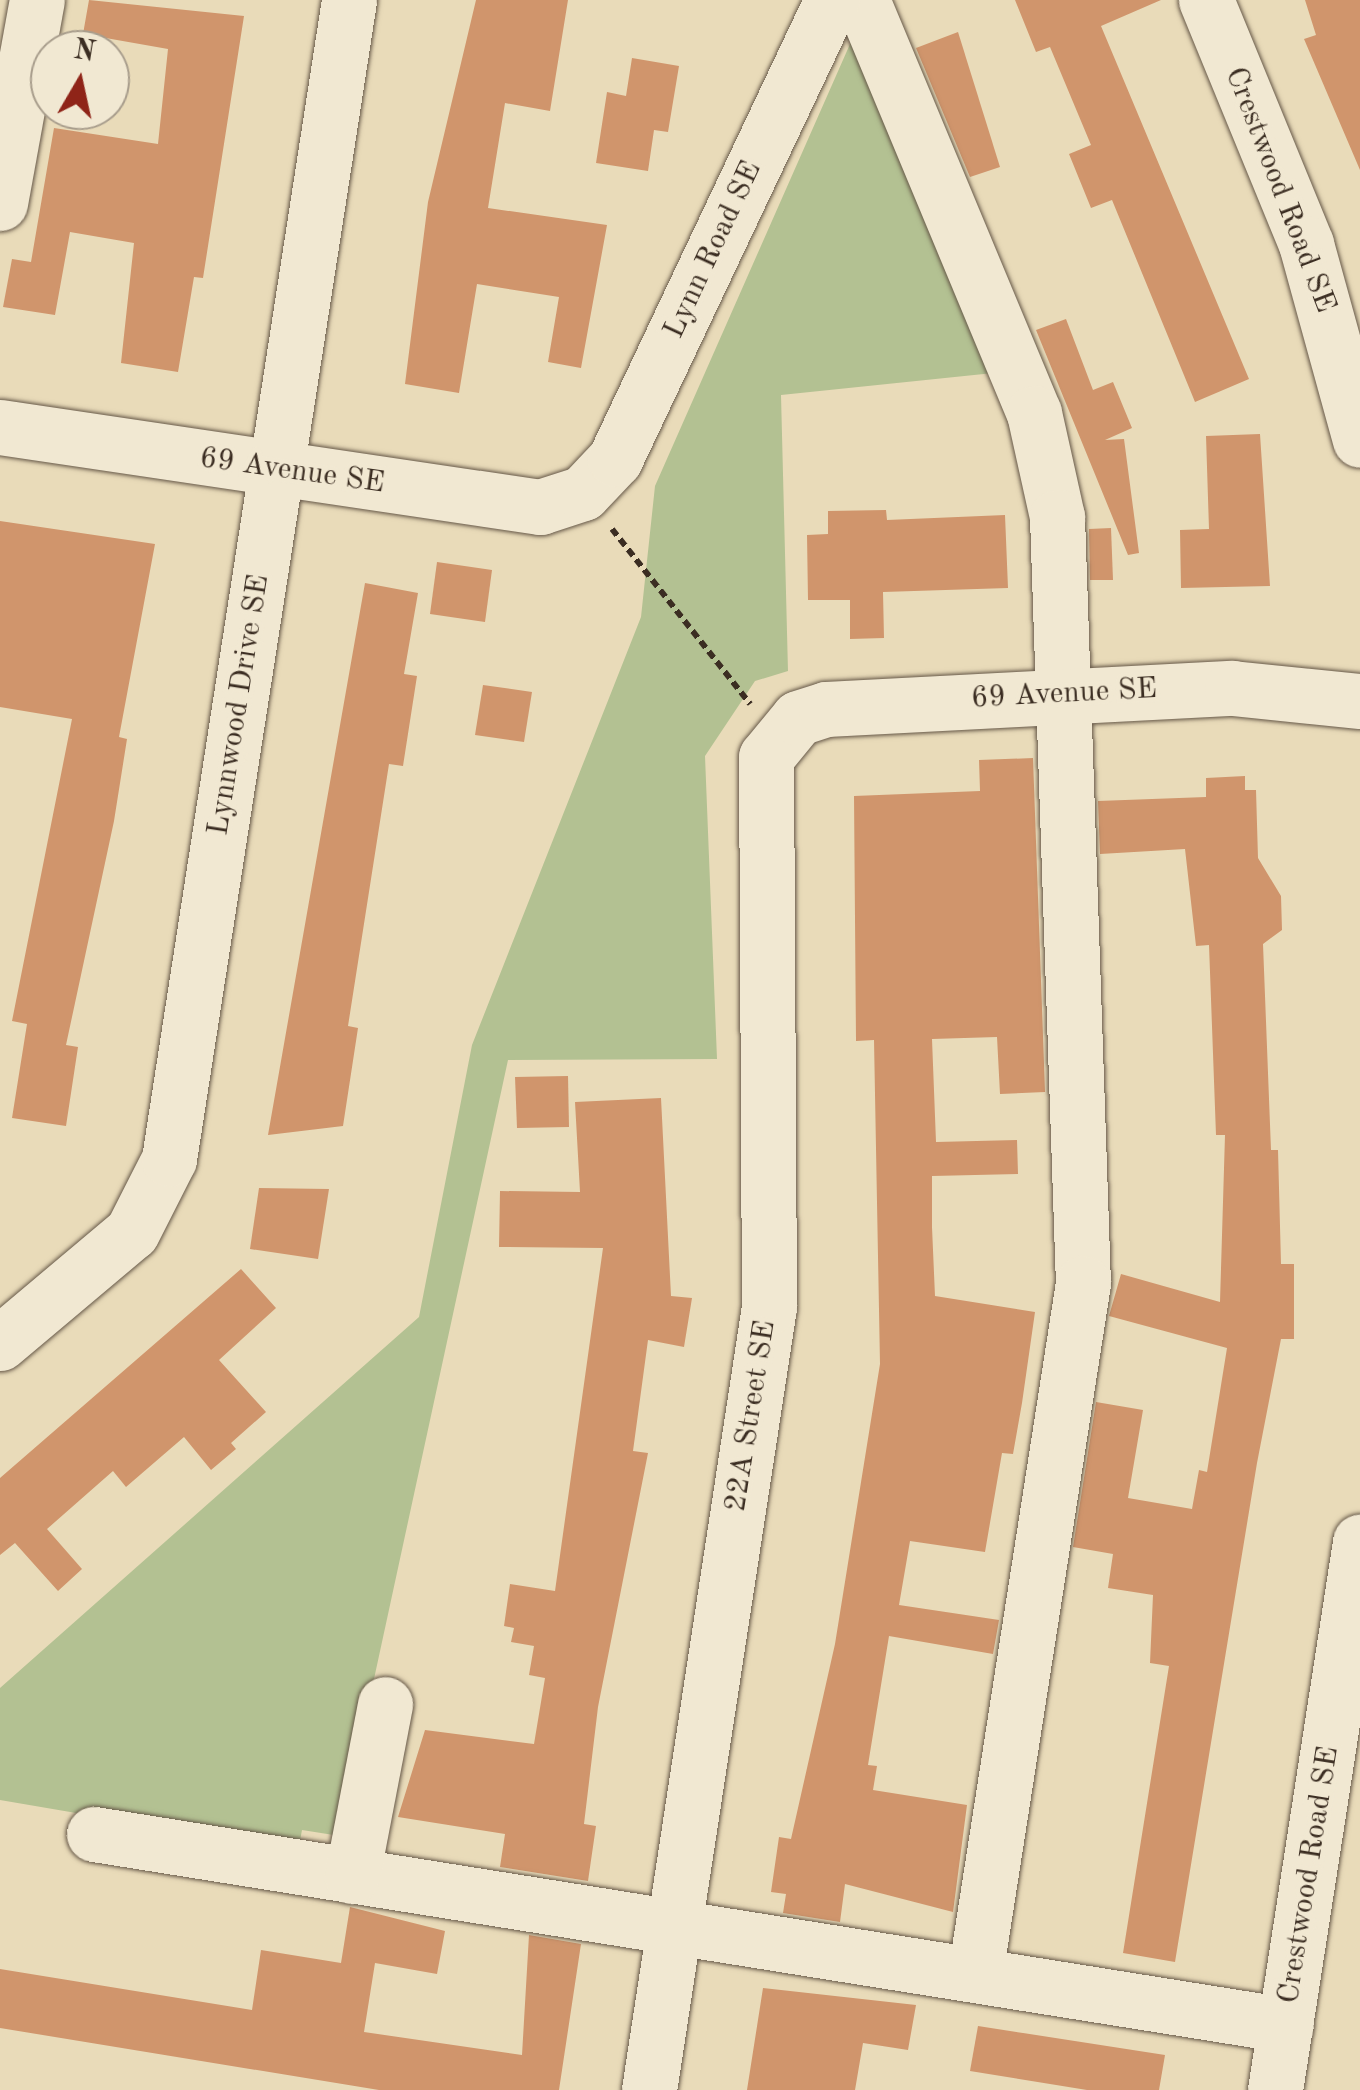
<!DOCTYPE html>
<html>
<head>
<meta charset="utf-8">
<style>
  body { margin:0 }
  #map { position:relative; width:1360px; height:2090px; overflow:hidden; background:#e9dbb9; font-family:"Old Standard TT",serif }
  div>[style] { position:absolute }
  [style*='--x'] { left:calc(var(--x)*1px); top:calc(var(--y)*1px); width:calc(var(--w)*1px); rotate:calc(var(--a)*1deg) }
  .green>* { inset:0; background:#b3c192 }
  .building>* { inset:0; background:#d0956c }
  .path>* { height:6px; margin-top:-3px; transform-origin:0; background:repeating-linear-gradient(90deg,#3b2d22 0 8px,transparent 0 13px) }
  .roads { filter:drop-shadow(0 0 2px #665848) drop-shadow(0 0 2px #665848) }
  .minor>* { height:55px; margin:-27.5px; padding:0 27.5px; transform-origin:27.5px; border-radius:27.5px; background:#f1e8d2 }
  span { translate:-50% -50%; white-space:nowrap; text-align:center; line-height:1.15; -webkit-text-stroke:9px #f1e8d2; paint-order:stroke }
  .street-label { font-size:30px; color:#3b2d22 }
  .north { position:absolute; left:30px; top:30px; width:100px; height:100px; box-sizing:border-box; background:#f1e8d2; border:2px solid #a89d8c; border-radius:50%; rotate:9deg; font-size:28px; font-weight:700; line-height:40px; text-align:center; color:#3b2d22 }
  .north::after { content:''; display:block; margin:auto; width:35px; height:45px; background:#8f2418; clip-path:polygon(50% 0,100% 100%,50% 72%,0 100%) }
</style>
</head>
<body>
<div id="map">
  <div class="green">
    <div style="clip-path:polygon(854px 35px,1003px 372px,781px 395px,788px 671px,755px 681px,705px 756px,717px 1059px,508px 1060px,340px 1836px,302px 1830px,298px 1851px,0 1800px,0 1688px,419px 1317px,472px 1045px,641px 617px,655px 486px)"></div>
  </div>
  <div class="building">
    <div style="clip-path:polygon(89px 0,244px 16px,203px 278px,194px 277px,178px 372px,121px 363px,134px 243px,70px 232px,55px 315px,3px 307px,12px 259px,31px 262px,54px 128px,158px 144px,168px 49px,83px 34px)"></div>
    <div style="clip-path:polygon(476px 0,568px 0,550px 111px,505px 103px,488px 208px,607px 225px,581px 368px,548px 362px,559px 297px,477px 284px,459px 393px,405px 384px,428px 202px)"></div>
    <div style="clip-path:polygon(1015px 0,1161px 0,1101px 26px,1249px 379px,1195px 402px,1112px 200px,1091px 208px,1069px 154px,1091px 145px,1050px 47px,1036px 52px)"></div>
    <div style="clip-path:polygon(1305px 0,1360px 0,1360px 170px,1304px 39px,1316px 35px)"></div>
    <div style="clip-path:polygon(958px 32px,1000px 167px,970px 177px,916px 48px)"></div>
    <div style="clip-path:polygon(632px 58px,679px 66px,668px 132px,654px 130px,648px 171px,596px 163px,607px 92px,626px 96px)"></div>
    <div style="clip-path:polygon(1066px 319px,1093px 390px,1113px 382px,1132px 428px,1105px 440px,1124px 439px,1139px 553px,1128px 555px,1036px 330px)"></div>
    <div style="clip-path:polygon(1260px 434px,1270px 586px,1181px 588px,1180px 530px,1209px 529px,1206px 436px)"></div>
    <div style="clip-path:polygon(886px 510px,887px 520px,1005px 515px,1008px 588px,883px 592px,884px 638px,850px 639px,850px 600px,808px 600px,807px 535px,828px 534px,828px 511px)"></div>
    <div style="clip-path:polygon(0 521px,155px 544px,119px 737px,127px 739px,114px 821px,66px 1045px,78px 1047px,66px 1126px,12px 1118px,27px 1024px,12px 1021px,72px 719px,0 707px)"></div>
    <div style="clip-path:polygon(1111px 528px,1113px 580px,1090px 580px,1089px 529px)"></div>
    <div style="clip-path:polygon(437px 562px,492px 570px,485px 622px,430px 614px)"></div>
    <div style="clip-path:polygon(365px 583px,418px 593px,404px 674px,417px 676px,403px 766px,389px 764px,348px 1026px,358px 1028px,343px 1126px,268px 1135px)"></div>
    <div style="clip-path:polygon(483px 685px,532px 692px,524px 742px,475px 735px)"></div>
    <div style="clip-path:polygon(1033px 758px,1045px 1092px,1000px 1094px,997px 1037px,932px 1039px,936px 1142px,1017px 1140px,1018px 1174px,932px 1176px,932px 1227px,935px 1296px,1035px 1312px,1022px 1403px,1013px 1454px,1002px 1453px,985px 1552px,910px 1541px,899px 1605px,999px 1620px,993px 1654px,889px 1636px,868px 1765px,877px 1766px,873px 1790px,967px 1805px,953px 1912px,845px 1884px,840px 1922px,783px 1913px,786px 1894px,771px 1892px,779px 1837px,791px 1839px,835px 1644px,880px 1364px,874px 1040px,856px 1041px,854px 796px,980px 791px,979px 760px)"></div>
    <div style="clip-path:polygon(1245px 776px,1245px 790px,1256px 790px,1258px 858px,1281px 896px,1282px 930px,1263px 944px,1271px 1150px,1278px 1150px,1281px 1264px,1294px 1264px,1294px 1339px,1281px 1339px,1257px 1463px,1175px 1962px,1123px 1953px,1169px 1666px,1150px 1663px,1153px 1595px,1108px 1588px,1113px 1554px,1073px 1547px,1096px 1402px,1143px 1410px,1128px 1498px,1192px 1509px,1199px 1470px,1207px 1472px,1227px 1348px,1109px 1316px,1121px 1274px,1220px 1302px,1225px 1135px,1216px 1135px,1209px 945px,1196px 946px,1185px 849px,1100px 854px,1098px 801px,1206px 797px,1206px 778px)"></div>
    <div style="clip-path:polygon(568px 1076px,569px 1127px,517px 1128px,515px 1077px)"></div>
    <div style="clip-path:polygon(661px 1098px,671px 1296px,692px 1298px,684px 1347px,648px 1340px,633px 1451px,648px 1453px,598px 1707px,584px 1824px,596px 1826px,588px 1881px,500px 1867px,505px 1834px,398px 1817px,425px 1730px,534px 1744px,545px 1678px,529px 1675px,534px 1646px,511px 1642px,514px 1628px,504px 1626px,510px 1584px,555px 1591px,603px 1248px,499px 1247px,500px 1191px,580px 1192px,575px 1102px)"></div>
    <div style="clip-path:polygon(259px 1188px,329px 1189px,318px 1259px,250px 1249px)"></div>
    <div style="clip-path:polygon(241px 1269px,276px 1308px,219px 1360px,266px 1412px,231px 1443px,236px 1449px,211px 1470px,184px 1437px,126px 1487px,113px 1471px,47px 1529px,82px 1569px,58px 1591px,15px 1543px,0 1555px,0 1478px)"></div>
    <div style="clip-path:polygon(350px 1907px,445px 1931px,437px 1974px,375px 1963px,364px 2032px,522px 2055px,529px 1935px,581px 1944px,559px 2090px,379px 2090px,0 2028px,0 1969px,252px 2010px,261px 1950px,341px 1963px)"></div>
    <div style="clip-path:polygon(763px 1988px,916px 2005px,908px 2050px,863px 2043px,855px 2090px,747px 2090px)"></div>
    <div style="clip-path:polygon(978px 2026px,1165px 2055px,1159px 2090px,1087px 2090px,970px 2071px)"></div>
  </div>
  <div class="path">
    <div style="--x:612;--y:529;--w:223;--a:51.7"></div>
  </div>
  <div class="roads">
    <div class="minor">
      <div style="--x:862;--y:0;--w:447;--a:67.4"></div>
      <div style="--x:1034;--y:413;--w:107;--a:77.5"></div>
      <div style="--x:1057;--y:517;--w:766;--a:88.06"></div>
      <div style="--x:1083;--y:1283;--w:699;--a:98.88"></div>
      <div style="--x:1206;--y:0;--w:264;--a:67.7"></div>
      <div style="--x:1306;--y:244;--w:203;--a:74.6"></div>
      <div style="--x:0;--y:203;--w:206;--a:-79.7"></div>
      <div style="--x:0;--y:427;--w:546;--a:8.43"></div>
      <div style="--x:540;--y:507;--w:45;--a:-18"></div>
      <div style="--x:583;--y:493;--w:47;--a:-46.7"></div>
      <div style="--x:615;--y:459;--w:508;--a:-64.7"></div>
      <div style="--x:0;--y:1343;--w:172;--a:-40.1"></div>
      <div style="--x:132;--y:1232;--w:82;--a:-63.1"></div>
      <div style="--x:169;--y:1159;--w:1173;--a:-81.17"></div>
      <div style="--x:94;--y:1834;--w:1207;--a:9.1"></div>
      <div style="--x:352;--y:1876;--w:175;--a:-79.1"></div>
      <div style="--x:649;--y:2090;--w:792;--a:-81.29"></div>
      <div style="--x:769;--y:1307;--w:550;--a:-90.31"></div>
      <div style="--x:766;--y:757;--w:50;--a:-50.6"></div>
      <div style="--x:798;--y:718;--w:29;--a:-18"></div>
      <div style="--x:826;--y:709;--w:407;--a:-3"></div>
      <div style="--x:1232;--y:688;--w:129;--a:5.8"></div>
      <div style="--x:1275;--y:2090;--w:555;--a:-81.18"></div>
    </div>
  </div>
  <div class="street-label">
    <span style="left:1280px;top:190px;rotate:69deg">Crestwood Road SE</span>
    <span style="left:713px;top:250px;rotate:-65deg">Lynn Road SE</span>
    <span style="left:292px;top:471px;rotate:8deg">69 Avenue SE</span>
    <span style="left:1064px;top:694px;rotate:-3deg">69 Avenue SE</span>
    <span style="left:239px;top:705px;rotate:-81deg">Lynnwood Drive SE</span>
    <span style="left:751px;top:1416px;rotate:-81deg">22A Street SE</span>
    <span style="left:1309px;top:1875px;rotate:-81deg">Crestwood Road SE</span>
  </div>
  <div class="north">N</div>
</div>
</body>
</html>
